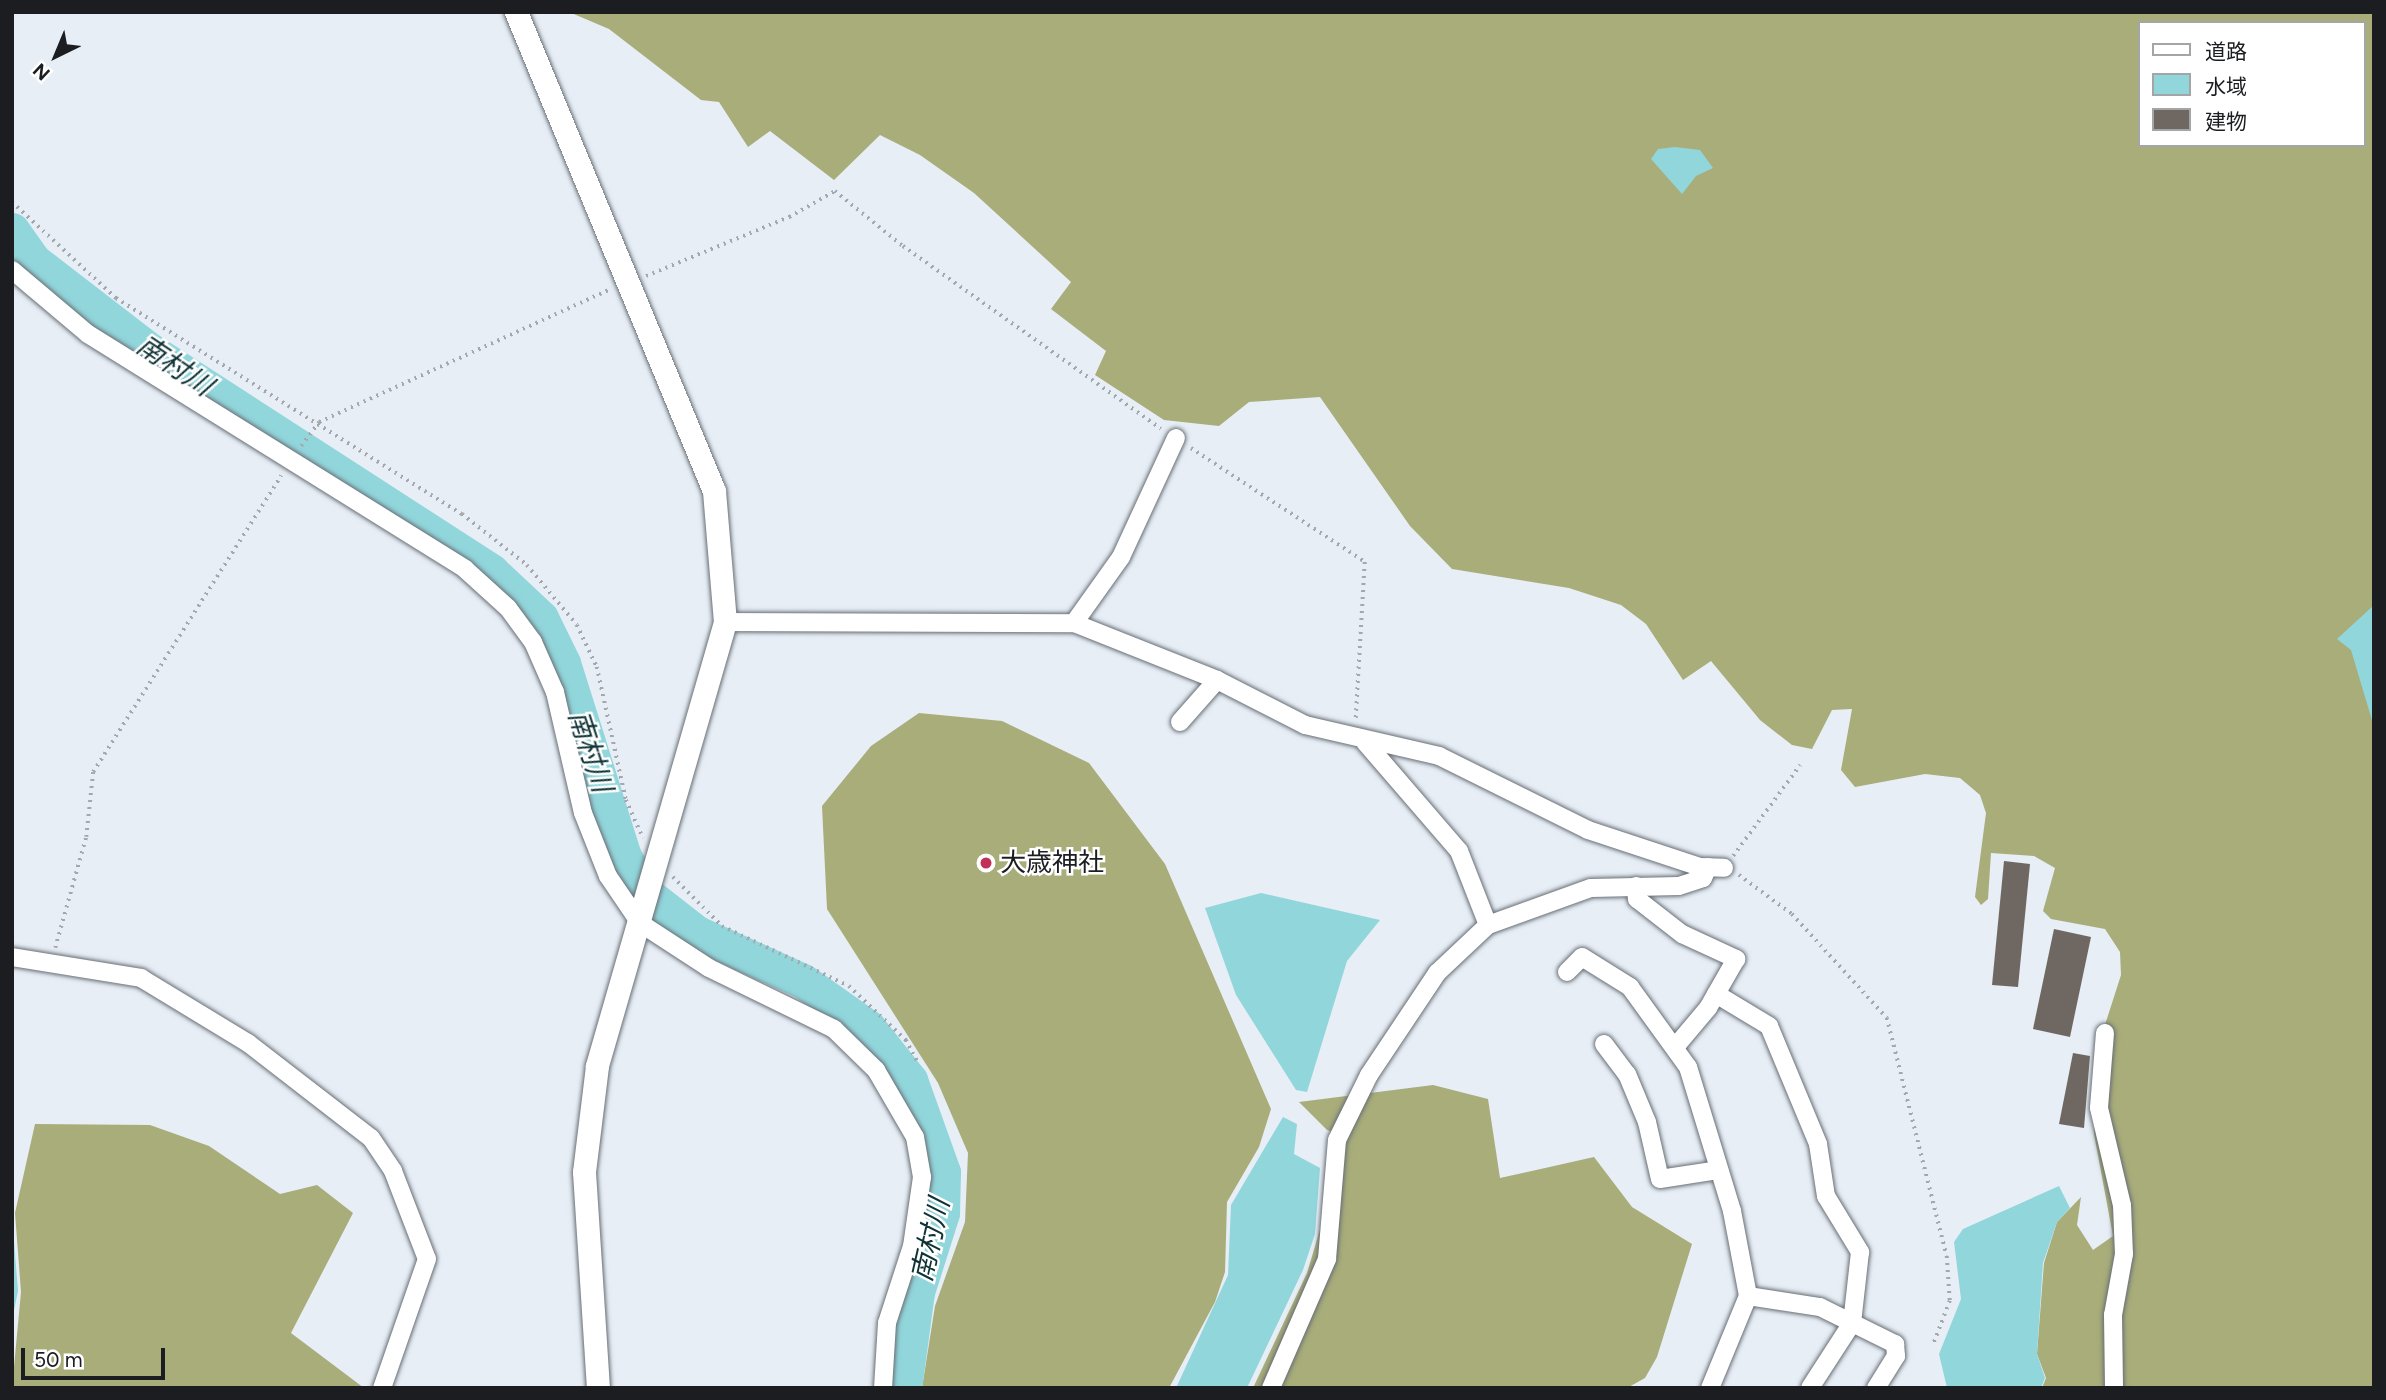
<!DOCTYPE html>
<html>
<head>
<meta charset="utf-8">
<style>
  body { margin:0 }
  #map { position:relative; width:2386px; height:1400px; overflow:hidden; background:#e7eef6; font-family:Figtree,"Noto Sans JP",sans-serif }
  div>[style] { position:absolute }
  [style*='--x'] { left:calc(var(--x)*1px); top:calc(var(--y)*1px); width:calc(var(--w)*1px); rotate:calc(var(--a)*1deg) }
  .forest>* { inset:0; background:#a8ad7a }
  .water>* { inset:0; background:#91d6db }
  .river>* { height:35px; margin:-17.5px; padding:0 17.5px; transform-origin:17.5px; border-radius:17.5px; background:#91d6db }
  .building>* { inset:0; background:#6f6862 }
  .path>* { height:3.5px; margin-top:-1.75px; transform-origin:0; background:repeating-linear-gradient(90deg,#a3a8ae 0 2px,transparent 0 7px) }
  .roads { filter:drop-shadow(0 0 2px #686e75) drop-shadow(0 0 2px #686e75) }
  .minor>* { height:18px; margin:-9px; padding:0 9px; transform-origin:9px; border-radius:9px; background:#fff }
  .tertiary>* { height:23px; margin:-11.5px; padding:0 11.5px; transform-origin:11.5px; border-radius:11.5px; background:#fff }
  .dots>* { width:19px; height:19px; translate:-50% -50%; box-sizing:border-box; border:4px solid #fff; border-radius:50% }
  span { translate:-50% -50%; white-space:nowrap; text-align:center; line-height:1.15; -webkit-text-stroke:5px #fff; paint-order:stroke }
  .poi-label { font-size:26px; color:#1b1d20 }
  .left { translate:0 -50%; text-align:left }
  .water-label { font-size:28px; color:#0f3235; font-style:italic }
  .frame { position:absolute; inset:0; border:14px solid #1b1d20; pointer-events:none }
  .legend { position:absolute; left:2138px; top:21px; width:228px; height:126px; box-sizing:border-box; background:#fff; border:2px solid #a4a5a6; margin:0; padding:9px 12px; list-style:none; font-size:21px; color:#1b1d20 }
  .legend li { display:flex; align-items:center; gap:14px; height:35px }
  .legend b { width:35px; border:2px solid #a4a5a6 }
  .north { position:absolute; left:21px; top:21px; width:70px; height:70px; -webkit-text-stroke:5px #fff; paint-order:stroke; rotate:223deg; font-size:19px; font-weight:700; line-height:28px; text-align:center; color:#1b1d20 }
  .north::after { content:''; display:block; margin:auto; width:24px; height:32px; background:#1b1d20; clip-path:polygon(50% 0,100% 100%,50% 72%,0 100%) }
  .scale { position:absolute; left:21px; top:1348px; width:144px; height:32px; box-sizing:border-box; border:4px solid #1b1d20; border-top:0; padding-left:9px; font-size:21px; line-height:24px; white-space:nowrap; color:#1b1d20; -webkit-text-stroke:5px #fff; paint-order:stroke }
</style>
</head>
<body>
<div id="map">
  <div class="forest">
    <div style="clip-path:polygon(evenodd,569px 12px,2374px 12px,2374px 1388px,2042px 1388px,2046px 1378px,2037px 1354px,2044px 1263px,2057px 1222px,2081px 1197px,2077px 1225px,2093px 1250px,2113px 1236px,2094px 1134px,2095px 1056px,2121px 975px,2120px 952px,2105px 929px,2051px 919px,2043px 911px,2055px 868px,2034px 856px,1991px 853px,1988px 899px,1981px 905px,1975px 897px,1986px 813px,1980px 795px,1960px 778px,1925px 774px,1855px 787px,1841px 770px,1852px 709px,1832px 710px,1812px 749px,1792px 745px,1760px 720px,1711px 661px,1683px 680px,1646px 624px,1621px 605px,1569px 588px,1452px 569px,1410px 526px,1320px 397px,1249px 402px,1219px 426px,1164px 420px,1095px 375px,1106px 351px,1051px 309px,1071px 282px,974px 193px,920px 155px,880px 135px,834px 180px,770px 131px,748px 147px,719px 102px,701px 100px,609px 29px,569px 12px,2139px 23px,2363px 23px,2363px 145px,2139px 145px,2139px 23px)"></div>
    <div style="clip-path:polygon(919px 713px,1002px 721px,1089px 763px,1165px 864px,1271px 1109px,1259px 1147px,1227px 1202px,1225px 1272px,1215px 1302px,1169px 1388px,922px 1388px,935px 1306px,965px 1222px,968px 1153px,938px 1083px,827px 909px,822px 806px,871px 746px)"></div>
    <div style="clip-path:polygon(1433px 1085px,1488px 1099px,1500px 1178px,1594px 1157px,1632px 1207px,1692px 1244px,1657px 1357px,1645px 1378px,1627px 1388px,1253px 1388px,1307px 1273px,1348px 1136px,1327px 1130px,1299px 1102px)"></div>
    <div style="clip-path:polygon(35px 1124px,150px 1125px,209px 1146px,280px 1194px,317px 1185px,353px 1213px,291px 1333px,364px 1388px,12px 1388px,21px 1292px,15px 1213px)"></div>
  </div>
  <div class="water">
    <div style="clip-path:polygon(1675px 147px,1700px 150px,1713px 168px,1696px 176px,1682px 194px,1651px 159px,1658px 149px)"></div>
    <div style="clip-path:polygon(2374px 605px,2374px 727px,2351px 650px,2337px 639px)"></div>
    <div style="clip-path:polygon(1261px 893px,1380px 920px,1347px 961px,1307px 1092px,1296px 1090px,1236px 995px,1205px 908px)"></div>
    <div style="clip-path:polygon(1283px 1117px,1297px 1124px,1294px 1154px,1320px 1168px,1315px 1234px,1303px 1270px,1247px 1388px,1176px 1388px,1228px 1275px,1231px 1205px)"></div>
    <div style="clip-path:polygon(2059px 1186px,2070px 1208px,2057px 1222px,2043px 1263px,2037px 1354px,2045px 1378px,2041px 1388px,1947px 1388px,1939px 1354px,1961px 1299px,1954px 1242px,1963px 1229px)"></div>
    <div style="clip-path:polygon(14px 1241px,18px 1291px,12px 1320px,12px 1241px)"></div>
  </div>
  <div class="river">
    <div style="--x:12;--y:230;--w:38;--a:55"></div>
    <div style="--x:34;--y:261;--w:148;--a:37.6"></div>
    <div style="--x:151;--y:351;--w:406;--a:32.9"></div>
    <div style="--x:492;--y:572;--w:67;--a:43.2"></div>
    <div style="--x:541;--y:618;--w:50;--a:63.9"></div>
    <div style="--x:563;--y:663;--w:202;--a:72.5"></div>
    <div style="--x:624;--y:856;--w:40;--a:62"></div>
    <div style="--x:643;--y:891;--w:68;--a:37.9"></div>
    <div style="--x:697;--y:933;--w:116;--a:24.4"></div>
    <div style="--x:803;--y:981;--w:80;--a:35.3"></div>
    <div style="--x:868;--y:1027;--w:68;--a:51.6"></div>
    <div style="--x:910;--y:1080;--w:98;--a:70.3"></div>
    <div style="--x:943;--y:1172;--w:41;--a:91.4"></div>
    <div style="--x:942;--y:1213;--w:83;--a:107.6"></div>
    <div style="--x:917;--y:1292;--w:97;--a:97.7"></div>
  </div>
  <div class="building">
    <div style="clip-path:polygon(2004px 861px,2030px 864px,2018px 987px,1992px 985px)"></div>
    <div style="clip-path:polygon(2054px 929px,2091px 937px,2070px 1037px,2033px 1029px)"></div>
    <div style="clip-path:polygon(2073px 1053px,2090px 1056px,2084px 1128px,2059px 1124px)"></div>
  </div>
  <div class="path">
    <div style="--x:12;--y:202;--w:142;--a:42.7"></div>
    <div style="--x:116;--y:298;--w:408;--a:32"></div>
    <div style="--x:462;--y:514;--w:83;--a:38.1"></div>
    <div style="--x:527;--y:565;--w:78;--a:50.2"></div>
    <div style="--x:577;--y:625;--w:47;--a:64.5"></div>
    <div style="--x:597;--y:667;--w:136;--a:77.7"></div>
    <div style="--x:626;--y:800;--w:42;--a:65.9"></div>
    <div style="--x:646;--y:276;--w:155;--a:-22.4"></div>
    <div style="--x:789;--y:217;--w:53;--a:-29.5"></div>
    <div style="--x:835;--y:191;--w:87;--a:39"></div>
    <div style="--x:903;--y:246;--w:316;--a:35.3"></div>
    <div style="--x:301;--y:446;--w:30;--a:-53"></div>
    <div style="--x:319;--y:422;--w:319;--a:-24.5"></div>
    <div style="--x:1191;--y:448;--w:208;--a:33.2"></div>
    <div style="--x:1365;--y:562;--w:158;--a:93.3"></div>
    <div style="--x:1733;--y:856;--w:113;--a:-53.6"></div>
    <div style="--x:1739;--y:875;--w:66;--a:36.3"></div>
    <div style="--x:1792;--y:914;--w:141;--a:47.6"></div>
    <div style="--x:1887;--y:1018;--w:245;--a:75.9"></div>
    <div style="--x:1947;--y:1256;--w:45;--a:86.2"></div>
    <div style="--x:1950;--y:1301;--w:45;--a:110.9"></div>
    <div style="--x:673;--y:877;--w:69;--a:45"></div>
    <div style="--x:722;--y:926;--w:140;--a:25.3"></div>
    <div style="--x:849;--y:986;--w:79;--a:43.5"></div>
    <div style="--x:906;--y:1040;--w:27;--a:62"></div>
    <div style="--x:55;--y:948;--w:115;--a:-74.4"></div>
    <div style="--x:86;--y:837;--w:65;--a:-83.9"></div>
    <div style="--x:93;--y:772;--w:351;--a:-57.6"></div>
  </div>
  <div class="roads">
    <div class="minor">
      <div style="--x:12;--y:270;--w:99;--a:40.1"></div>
      <div style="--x:88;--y:334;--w:444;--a:31.9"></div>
      <div style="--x:465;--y:569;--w:58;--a:42.2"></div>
      <div style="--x:508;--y:608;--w:42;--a:53.7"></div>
      <div style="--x:533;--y:642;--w:55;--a:66.3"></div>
      <div style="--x:555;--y:692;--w:124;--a:77"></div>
      <div style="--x:583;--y:813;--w:68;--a:68.4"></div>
      <div style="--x:608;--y:876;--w:57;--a:55.8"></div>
      <div style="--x:640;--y:923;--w:82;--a:33.1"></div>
      <div style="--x:709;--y:968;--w:139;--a:26"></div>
      <div style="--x:834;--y:1029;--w:59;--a:44.3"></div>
      <div style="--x:876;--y:1070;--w:78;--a:59.8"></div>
      <div style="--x:915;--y:1137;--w:41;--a:80.1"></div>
      <div style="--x:922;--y:1177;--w:70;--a:98.2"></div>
      <div style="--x:912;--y:1246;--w:81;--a:108"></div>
      <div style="--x:887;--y:1323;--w:65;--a:93.5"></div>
      <div style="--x:725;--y:622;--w:349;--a:0.2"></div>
      <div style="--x:1074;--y:623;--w:154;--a:21.7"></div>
      <div style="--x:1217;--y:680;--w:99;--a:27.1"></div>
      <div style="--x:1305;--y:725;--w:138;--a:13"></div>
      <div style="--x:1439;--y:756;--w:166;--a:26.4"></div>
      <div style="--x:1588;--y:830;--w:118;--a:18.3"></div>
      <div style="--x:1700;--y:867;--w:24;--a:2"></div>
      <div style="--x:1074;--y:623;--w:81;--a:-54.5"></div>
      <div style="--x:1121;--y:557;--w:131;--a:-65.2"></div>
      <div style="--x:1180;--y:722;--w:56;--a:-48.6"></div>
      <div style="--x:1365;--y:742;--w:144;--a:49.2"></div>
      <div style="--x:1459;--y:851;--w:79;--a:68.6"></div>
      <div style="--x:1636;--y:886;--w:13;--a:86"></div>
      <div style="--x:1637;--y:899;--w:57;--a:37.9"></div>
      <div style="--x:1682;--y:934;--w:60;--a:24.8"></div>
      <div style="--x:1736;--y:959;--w:56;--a:119.7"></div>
      <div style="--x:1708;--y:1008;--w:50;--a:130.1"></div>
      <div style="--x:12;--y:957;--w:131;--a:9.2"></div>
      <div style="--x:141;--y:978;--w:125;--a:31.3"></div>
      <div style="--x:248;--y:1043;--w:155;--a:37.7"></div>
      <div style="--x:371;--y:1138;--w:40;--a:56"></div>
      <div style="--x:393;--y:1171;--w:94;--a:68.9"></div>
      <div style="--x:427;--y:1259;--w:137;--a:109.2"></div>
      <div style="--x:1567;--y:972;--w:21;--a:-45"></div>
      <div style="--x:1582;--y:957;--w:57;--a:32"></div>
      <div style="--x:1630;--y:987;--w:99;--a:54.1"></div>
      <div style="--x:1688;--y:1067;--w:151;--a:73"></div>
      <div style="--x:1732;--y:1211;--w:86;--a:79.3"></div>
      <div style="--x:1748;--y:1296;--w:100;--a:112.4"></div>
      <div style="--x:1716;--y:994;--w:62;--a:31.1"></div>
      <div style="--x:1769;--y:1026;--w:128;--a:67.4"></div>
      <div style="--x:1818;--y:1144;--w:53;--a:81.3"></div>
      <div style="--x:1826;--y:1196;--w:66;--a:58.7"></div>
      <div style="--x:1860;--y:1252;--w:71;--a:96.4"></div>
      <div style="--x:1852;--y:1323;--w:77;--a:122.9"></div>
      <div style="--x:2105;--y:1033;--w:75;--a:94.6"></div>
      <div style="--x:2099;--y:1108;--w:100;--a:76.7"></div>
      <div style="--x:2122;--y:1205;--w:49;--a:87.7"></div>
      <div style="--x:2124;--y:1254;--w:62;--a:100.2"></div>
      <div style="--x:2113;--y:1315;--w:73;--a:89.2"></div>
      <div style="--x:1604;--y:1044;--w:38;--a:53"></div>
      <div style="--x:1627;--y:1074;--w:52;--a:67.4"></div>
      <div style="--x:1647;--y:1122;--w:58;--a:77.2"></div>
      <div style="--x:1660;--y:1179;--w:60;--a:-8.7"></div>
      <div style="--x:1748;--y:1296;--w:73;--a:8.7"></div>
      <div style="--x:1820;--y:1307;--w:84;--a:26.3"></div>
      <div style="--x:1895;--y:1344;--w:12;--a:85"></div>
      <div style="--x:1896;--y:1356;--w:38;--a:122"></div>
      <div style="--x:1271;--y:1388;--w:141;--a:-66.5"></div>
      <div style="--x:1327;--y:1259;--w:119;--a:-85.2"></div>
      <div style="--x:1337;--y:1140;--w:72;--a:-63.8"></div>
      <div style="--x:1369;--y:1075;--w:123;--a:-56.3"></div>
      <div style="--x:1437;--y:973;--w:70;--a:-43.3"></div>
      <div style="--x:1488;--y:925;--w:109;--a:-19.8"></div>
      <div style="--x:1591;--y:888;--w:88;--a:-1.3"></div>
      <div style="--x:1679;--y:886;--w:25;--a:-18"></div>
      <div style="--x:1703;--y:878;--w:12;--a:-66"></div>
    </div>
    <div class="tertiary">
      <div style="--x:516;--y:12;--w:518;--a:67.54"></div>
      <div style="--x:714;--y:491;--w:131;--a:85.2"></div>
      <div style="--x:725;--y:622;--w:462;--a:106.1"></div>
      <div style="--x:597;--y:1066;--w:107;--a:97"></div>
      <div style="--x:584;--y:1172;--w:216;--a:86.3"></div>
    </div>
  </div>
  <div class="dots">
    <div style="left:986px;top:863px;background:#c03057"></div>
  </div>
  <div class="poi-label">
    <span class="left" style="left:1000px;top:863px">大歳神社</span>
  </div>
  <div class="water-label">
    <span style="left:175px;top:365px;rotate:34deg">南村川</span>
    <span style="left:591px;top:751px;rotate:72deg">南村川</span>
    <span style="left:930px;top:1240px;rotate:-77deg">南村川</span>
  </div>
  <div class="frame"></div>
  <ul class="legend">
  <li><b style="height:9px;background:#fff"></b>道路</li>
  <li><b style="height:19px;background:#91d6db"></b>水域</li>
  <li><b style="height:19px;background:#6f6862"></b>建物</li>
  </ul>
  <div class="north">N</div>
  <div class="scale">50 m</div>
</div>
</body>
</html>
